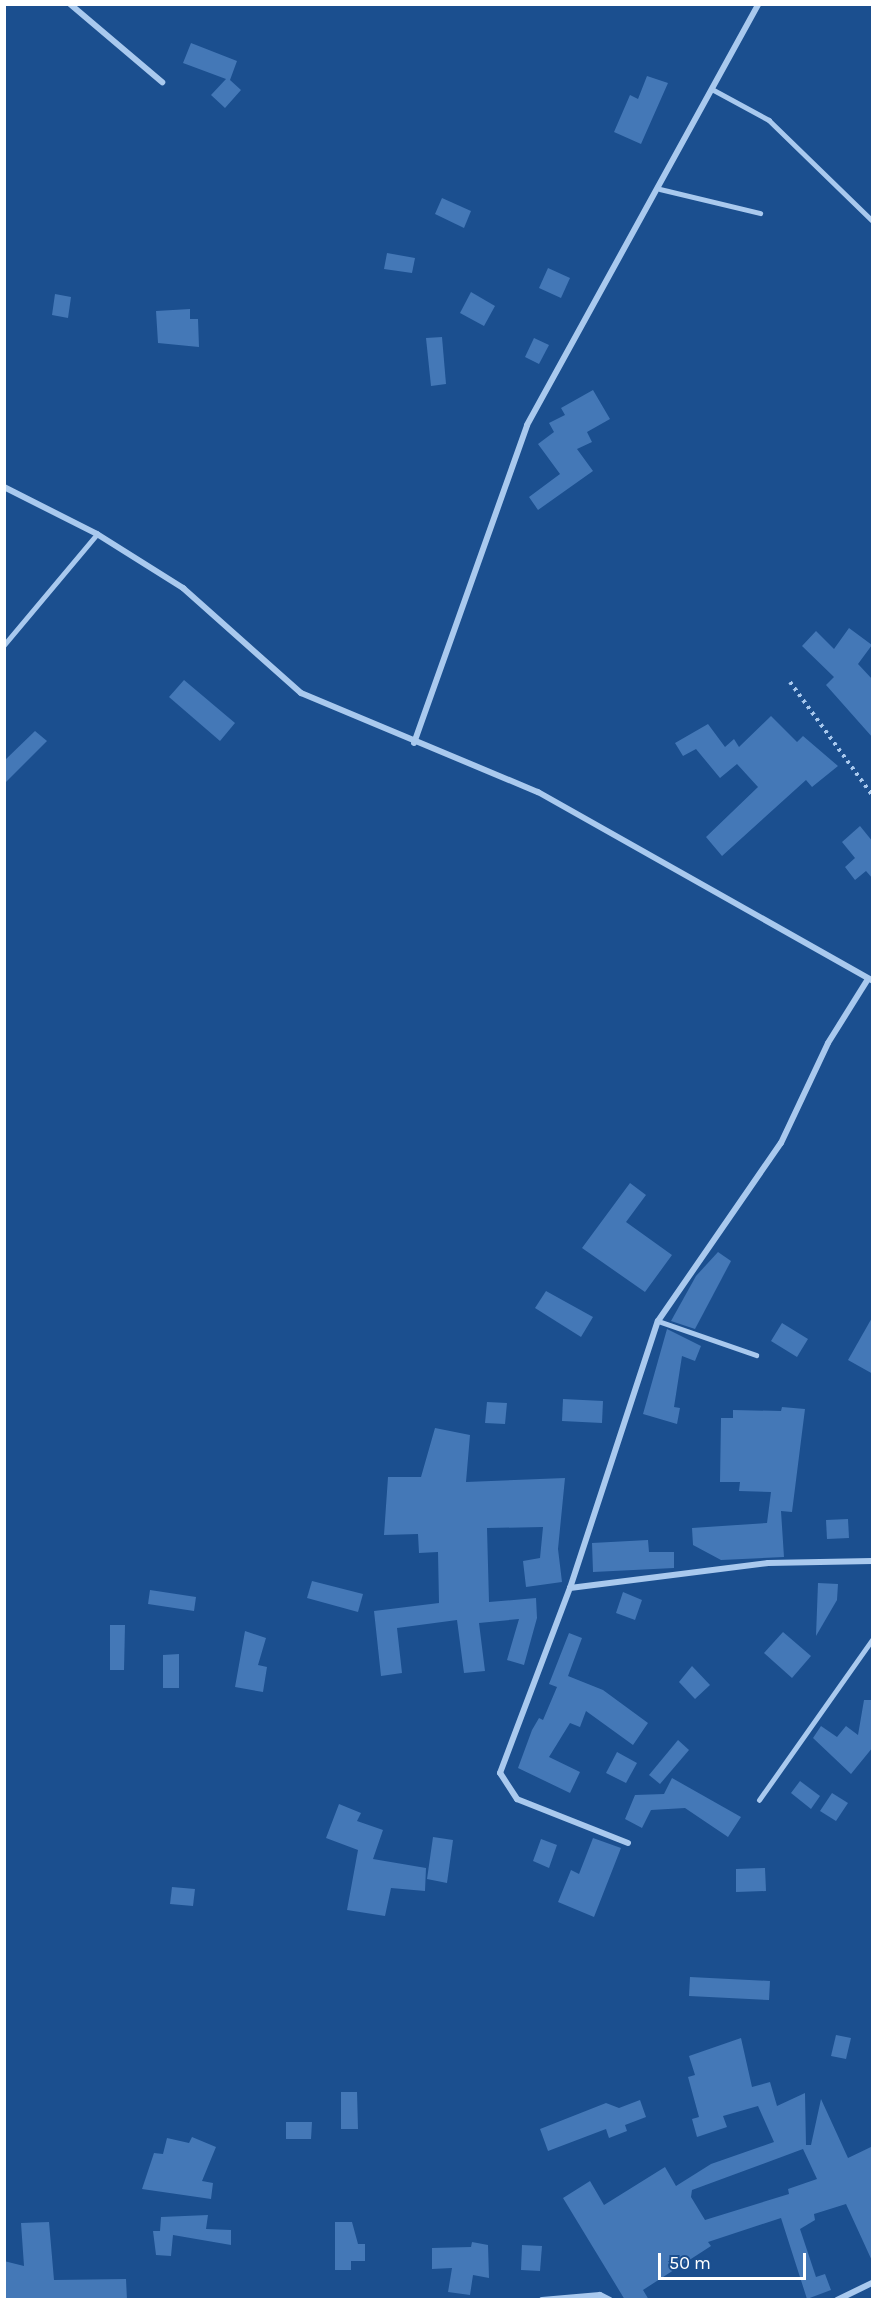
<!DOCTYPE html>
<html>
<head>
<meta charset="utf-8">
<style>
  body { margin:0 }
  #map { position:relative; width:877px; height:2304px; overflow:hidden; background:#1b4f8f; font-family:Karla,sans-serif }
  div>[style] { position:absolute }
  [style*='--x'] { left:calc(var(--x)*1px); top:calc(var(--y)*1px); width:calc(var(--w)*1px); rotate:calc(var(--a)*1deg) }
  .building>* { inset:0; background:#4478b7 }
  .path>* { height:4px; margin-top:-2px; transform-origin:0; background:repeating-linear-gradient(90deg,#a9c9ee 0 3px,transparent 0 7.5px) }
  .service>* { height:4.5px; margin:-2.25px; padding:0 2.25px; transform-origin:2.25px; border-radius:2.25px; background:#a9c9ee }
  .minor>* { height:6px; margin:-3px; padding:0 3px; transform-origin:3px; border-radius:3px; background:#a9c9ee }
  span { translate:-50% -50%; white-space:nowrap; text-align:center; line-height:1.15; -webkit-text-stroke:4.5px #1b4f8f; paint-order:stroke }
  .frame { position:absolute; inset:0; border:6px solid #fff; pointer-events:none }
  .scale { position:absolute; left:658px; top:2253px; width:148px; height:27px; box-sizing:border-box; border:3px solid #fff; border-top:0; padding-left:8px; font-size:18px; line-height:21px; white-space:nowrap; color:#fff; -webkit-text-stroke:4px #1b4f8f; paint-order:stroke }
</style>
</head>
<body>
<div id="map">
  <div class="building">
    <div style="clip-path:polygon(191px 43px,237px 61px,230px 80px,241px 90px,225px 108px,211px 95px,226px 79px,183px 63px)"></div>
    <div style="clip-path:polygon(647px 76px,668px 83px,641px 144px,614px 132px,630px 95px,638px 99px)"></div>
    <div style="clip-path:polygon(442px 198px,471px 211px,464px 228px,435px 214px)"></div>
    <div style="clip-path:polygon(387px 253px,415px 258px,412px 273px,384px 269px)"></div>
    <div style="clip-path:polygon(548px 268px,570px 278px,561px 298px,539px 288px)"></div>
    <div style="clip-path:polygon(471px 292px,495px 306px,484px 326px,460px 313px)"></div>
    <div style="clip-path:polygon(55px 294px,71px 297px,68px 318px,52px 315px)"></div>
    <div style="clip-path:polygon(190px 309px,190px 319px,198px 319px,199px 347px,158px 343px,156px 311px)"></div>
    <div style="clip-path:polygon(442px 337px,446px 384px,431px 386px,426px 338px)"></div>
    <div style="clip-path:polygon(534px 338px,549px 345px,539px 364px,525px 357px)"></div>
    <div style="clip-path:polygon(593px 390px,610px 419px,587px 432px,592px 442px,577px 449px,593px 471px,538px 510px,529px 497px,560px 474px,538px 444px,554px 432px,549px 423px,565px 415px,561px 408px)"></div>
    <div style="clip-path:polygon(849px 628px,872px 645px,858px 664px,873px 680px,873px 738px,826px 685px,834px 677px,802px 646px,816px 631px,834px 649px)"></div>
    <div style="clip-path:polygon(184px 680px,235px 723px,220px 741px,169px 697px)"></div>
    <div style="clip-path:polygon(771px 716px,797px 742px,803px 736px,838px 766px,812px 787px,806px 780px,722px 856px,706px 837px,758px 787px,737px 764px,720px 778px,696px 749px,683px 756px,675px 743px,708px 724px,725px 747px,734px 739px,739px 747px)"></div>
    <div style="clip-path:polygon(35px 731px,47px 741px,4px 784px,4px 761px)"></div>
    <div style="clip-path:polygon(860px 826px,873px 842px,873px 879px,866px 871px,855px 880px,845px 867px,855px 858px,842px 842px)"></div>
    <div style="clip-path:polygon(630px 1183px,646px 1195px,626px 1222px,672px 1255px,645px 1292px,582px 1248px)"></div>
    <div style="clip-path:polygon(718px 1252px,731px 1261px,695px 1329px,671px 1321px,696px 1276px)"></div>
    <div style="clip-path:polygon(546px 1291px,593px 1317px,581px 1337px,535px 1308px)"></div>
    <div style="clip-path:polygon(873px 1316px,873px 1374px,848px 1360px)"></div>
    <div style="clip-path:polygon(782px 1323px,808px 1339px,797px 1357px,771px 1341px)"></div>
    <div style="clip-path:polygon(667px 1329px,701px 1346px,695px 1361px,682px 1356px,674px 1407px,680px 1408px,677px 1424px,643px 1414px)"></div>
    <div style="clip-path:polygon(563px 1399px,603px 1401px,602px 1423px,562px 1421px)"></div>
    <div style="clip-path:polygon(487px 1402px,507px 1403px,505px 1424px,485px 1423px)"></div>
    <div style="clip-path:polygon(782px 1407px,805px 1409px,792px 1512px,781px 1511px,784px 1557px,721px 1560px,693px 1545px,692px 1528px,767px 1523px,771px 1492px,739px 1491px,740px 1482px,720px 1482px,721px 1418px,733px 1418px,733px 1410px,781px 1411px)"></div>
    <div style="clip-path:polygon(435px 1428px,470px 1435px,466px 1482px,565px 1478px,558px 1549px,562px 1582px,526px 1587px,523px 1561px,540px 1558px,543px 1527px,487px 1528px,489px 1602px,536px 1598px,537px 1618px,524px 1665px,507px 1660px,519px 1619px,479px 1623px,485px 1671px,464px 1673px,457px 1620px,397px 1628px,402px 1673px,381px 1676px,374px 1611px,439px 1603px,438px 1552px,419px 1553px,418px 1534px,384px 1535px,388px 1477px,421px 1477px)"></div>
    <div style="clip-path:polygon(848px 1519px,849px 1538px,827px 1539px,826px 1520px)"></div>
    <div style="clip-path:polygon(648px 1540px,649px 1552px,674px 1552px,674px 1568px,593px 1572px,592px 1543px)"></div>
    <div style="clip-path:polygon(312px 1581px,363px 1594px,358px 1612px,307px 1598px)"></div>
    <div style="clip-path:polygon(818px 1583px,838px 1584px,837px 1600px,816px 1636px)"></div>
    <div style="clip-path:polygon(150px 1590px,196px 1597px,194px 1611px,148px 1604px)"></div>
    <div style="clip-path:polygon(623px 1592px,642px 1600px,635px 1620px,616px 1613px)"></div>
    <div style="clip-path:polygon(110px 1625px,125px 1625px,124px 1670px,110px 1670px)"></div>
    <div style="clip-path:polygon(245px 1631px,266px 1638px,258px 1665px,267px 1667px,263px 1692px,235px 1687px)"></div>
    <div style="clip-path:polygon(783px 1632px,811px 1656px,792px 1678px,764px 1653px)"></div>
    <div style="clip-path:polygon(569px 1633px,582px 1638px,568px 1676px,603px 1690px,648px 1723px,633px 1745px,586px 1711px,580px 1727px,570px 1723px,549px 1757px,580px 1772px,570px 1793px,518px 1768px,532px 1730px,539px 1718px,543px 1720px,557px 1687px,549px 1684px)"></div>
    <div style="clip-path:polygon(179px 1654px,179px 1688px,163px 1688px,163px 1655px)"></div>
    <div style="clip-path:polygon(692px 1666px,710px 1685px,695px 1699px,679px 1682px)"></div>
    <div style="clip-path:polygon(864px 1700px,873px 1700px,873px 1747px,851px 1774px,813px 1738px,821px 1726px,837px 1737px,846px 1726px,858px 1735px)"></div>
    <div style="clip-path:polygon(678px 1740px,689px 1750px,660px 1784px,649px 1775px)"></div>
    <div style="clip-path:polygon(617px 1752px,637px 1763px,626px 1783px,606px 1773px)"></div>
    <div style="clip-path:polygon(672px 1778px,741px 1817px,728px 1837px,685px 1808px,651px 1810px,642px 1828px,625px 1819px,635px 1795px,664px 1794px)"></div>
    <div style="clip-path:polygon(800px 1781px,820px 1796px,811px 1809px,791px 1793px)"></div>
    <div style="clip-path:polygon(832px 1793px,848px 1803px,836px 1821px,820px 1811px)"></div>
    <div style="clip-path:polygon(339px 1804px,361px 1813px,357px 1821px,383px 1830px,373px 1859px,426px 1868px,425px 1891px,391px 1888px,385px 1916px,347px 1910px,358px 1850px,326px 1838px)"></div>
    <div style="clip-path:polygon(433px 1837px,453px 1840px,447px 1883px,427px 1879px)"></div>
    <div style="clip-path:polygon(593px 1838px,621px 1848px,594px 1917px,558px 1902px,571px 1870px,579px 1874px)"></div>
    <div style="clip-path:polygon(541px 1839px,557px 1845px,549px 1868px,533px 1861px)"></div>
    <div style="clip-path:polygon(765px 1868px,766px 1891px,736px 1892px,736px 1869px)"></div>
    <div style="clip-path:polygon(172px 1887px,195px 1889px,193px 1906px,170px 1904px)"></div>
    <div style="clip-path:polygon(690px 1977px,770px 1981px,769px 2000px,689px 1996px)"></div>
    <div style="clip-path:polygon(836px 2035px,851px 2038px,846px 2059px,831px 2056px)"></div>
    <div style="clip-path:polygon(evenodd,741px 2038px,752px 2087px,770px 2082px,777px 2106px,805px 2093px,806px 2145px,811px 2145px,821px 2099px,848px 2158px,873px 2146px,873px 2263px,846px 2204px,814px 2214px,815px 2220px,800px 2229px,816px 2277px,825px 2274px,831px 2290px,807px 2299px,781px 2218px,708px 2242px,711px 2246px,643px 2290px,649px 2300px,625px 2300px,563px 2198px,590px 2181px,604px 2205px,665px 2167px,676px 2186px,711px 2164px,774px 2142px,758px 2106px,723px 2116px,727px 2127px,697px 2137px,692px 2119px,699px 2117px,688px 2077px,695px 2075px,689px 2056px,741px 2038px,803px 2149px,817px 2179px,788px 2189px,789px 2194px,705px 2220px,691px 2197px,692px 2190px,803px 2149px)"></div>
    <div style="clip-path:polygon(341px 2092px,357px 2092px,358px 2129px,341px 2129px)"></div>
    <div style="clip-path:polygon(640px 2100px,646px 2117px,625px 2125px,627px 2131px,609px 2138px,606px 2129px,548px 2151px,540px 2129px,606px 2103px,619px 2108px)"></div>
    <div style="clip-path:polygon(286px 2122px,312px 2122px,311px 2139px,286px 2139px)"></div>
    <div style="clip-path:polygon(192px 2137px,216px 2147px,202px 2181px,213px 2183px,211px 2199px,142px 2189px,154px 2153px,163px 2154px,167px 2138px,189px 2143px)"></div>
    <div style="clip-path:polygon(208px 2215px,206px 2229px,231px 2230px,231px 2245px,173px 2235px,171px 2256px,156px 2255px,153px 2231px,160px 2231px,161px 2217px)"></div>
    <div style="clip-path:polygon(49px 2222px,54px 2280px,126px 2279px,127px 2300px,4px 2300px,4px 2261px,24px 2266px,21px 2223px)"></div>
    <div style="clip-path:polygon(335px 2222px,352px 2222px,358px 2244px,365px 2244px,365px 2261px,351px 2261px,351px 2270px,335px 2270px)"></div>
    <div style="clip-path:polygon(472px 2242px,488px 2245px,489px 2278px,473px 2275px,470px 2295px,448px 2292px,452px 2268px,432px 2269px,432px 2248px,471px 2247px)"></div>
    <div style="clip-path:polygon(522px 2245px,542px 2246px,540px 2271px,521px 2270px)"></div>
  </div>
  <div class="path">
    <div style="--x:790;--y:682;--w:140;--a:54"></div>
  </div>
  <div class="service">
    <div style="--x:712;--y:89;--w:65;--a:28.5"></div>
    <div style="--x:769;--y:120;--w:144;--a:44.2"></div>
    <div style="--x:660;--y:189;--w:103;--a:13.5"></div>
    <div style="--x:4;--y:645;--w:145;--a:-50"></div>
    <div style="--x:658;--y:1321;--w:104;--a:19.1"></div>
    <div style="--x:759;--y:1800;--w:196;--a:-54.8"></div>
  </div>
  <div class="minor">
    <div style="--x:70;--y:4;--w:121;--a:40.3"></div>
    <div style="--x:4;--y:487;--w:104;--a:26.8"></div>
    <div style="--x:97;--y:534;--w:102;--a:32.1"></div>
    <div style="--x:183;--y:588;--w:158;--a:41.7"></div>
    <div style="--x:301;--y:693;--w:257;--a:22.7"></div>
    <div style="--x:538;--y:792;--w:383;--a:29.4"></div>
    <div style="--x:414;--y:743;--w:337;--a:-70.4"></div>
    <div style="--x:527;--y:425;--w:480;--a:-61.2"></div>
    <div style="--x:570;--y:1588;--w:200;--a:-7.2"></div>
    <div style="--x:768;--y:1563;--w:104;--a:-1.1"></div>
    <div style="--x:628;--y:1843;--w:119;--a:-158.4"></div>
    <div style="--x:517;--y:1799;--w:31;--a:-123"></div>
    <div style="--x:500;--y:1773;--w:198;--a:-69.3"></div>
    <div style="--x:570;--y:1588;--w:281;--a:-71.8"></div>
    <div style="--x:658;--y:1321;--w:216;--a:-55.4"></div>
    <div style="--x:781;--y:1143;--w:110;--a:-64.8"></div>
    <div style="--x:828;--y:1043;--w:75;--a:-58"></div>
    <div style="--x:542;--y:2300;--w:58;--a:-4.9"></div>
    <div style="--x:600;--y:2295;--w:11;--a:27"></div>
    <div style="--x:837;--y:2300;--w:39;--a:-26"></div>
  </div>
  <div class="frame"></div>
  <div class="scale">50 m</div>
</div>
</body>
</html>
